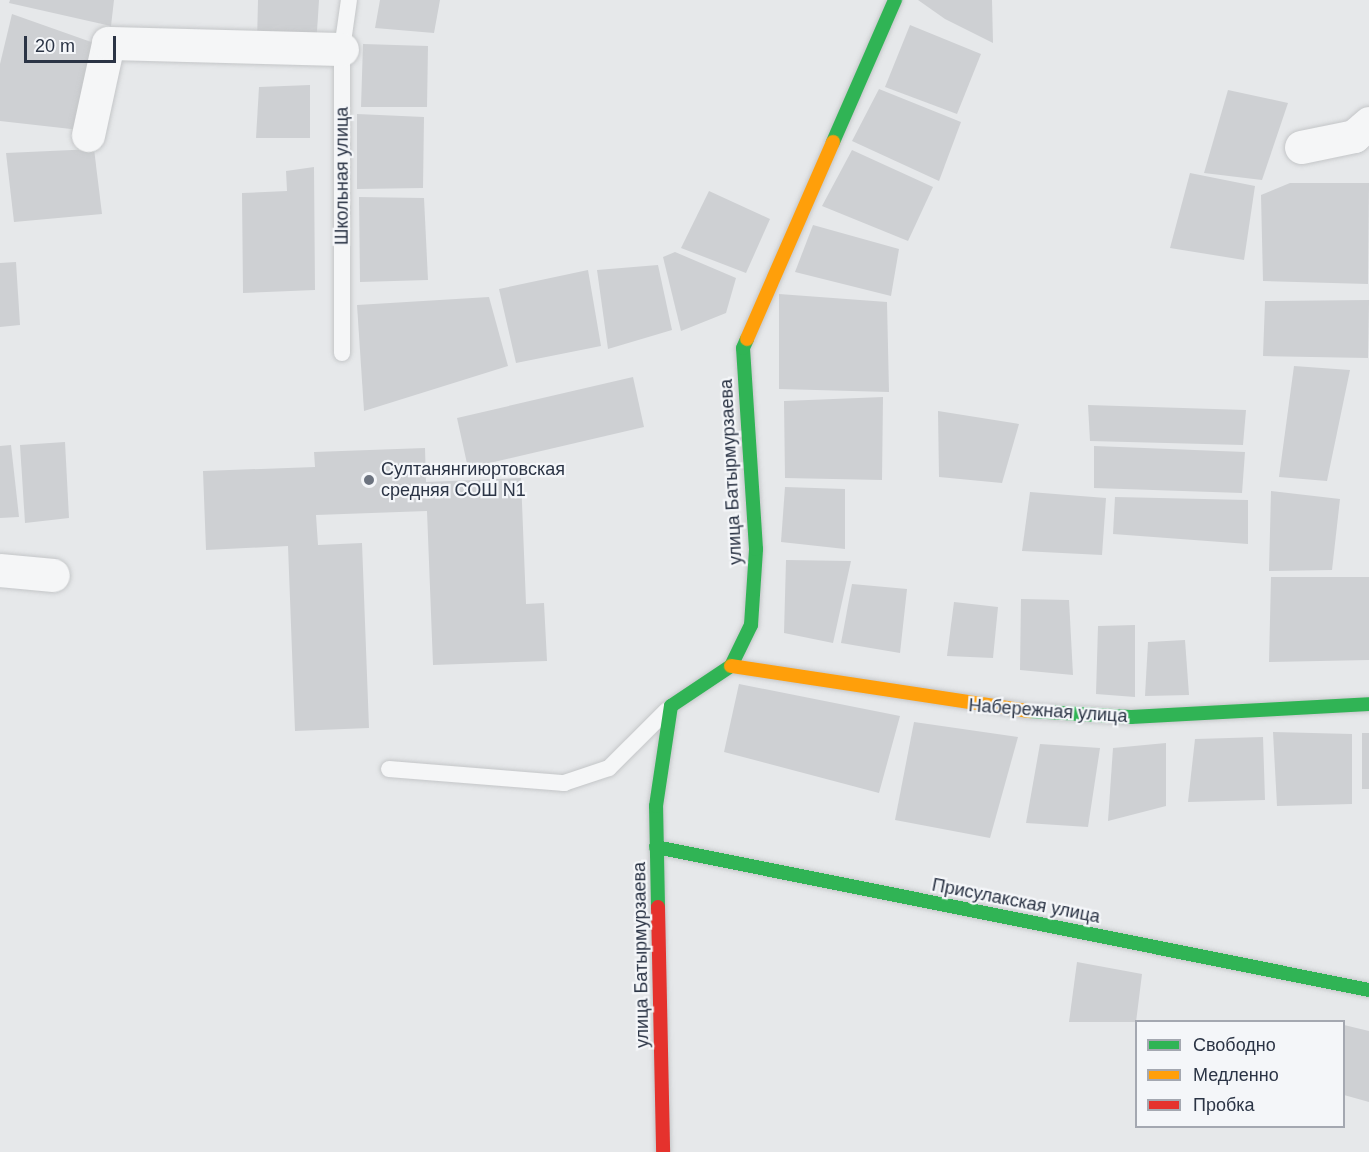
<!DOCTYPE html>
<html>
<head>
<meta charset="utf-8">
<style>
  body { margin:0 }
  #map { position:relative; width:1369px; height:1152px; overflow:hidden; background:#e6e8ea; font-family:Arial,sans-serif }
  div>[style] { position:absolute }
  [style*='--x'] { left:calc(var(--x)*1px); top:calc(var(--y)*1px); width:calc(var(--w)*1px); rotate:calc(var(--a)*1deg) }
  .building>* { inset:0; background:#ced0d3 }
  .roads { filter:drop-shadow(0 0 2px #c4c6c8) drop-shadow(0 0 2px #c4c6c8) }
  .lane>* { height:16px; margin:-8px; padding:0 8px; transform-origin:8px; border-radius:8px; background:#f5f6f7 }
  .street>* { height:33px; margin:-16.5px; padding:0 16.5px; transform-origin:16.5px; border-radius:16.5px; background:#f5f6f7 }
  .fast>* { height:14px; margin:-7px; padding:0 7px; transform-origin:7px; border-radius:7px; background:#30b455 }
  .slow>* { height:14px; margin:-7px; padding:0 7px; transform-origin:7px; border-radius:7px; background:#ff9f0a }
  .jam>* { height:14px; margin:-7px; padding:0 7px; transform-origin:7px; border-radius:7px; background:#e5322d }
  .dots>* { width:16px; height:16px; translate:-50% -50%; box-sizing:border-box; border:3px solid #f4f6f9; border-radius:50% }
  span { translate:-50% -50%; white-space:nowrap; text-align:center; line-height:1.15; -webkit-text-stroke:4.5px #f4f6f9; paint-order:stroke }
  .street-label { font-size:18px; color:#2b3445 }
  .poi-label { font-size:18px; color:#2b3445 }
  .left { translate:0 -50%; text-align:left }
  .legend { position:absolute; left:1135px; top:1020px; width:210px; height:108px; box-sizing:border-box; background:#f4f6f9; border:2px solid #a4a8b1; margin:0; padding:8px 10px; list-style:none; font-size:18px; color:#2b3445 }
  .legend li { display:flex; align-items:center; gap:12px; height:30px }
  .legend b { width:30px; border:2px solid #a4a8b1 }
  .scale { position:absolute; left:24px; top:36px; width:92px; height:27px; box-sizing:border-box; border:3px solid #2b3445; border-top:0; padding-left:8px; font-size:18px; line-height:21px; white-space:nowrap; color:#2b3445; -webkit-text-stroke:4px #f4f6f9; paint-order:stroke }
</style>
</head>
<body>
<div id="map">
  <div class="building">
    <div style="clip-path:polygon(10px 0,114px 0,111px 26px,9px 3px)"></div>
    <div style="clip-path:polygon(258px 0,319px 0,316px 47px,257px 43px)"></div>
    <div style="clip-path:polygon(380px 0,440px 0,434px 33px,375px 28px)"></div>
    <div style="clip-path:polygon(918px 0,992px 0,993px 43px,945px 19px)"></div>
    <div style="clip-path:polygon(12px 14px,94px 43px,80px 130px,0 121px,0 64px)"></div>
    <div style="clip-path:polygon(910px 25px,981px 54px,957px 114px,885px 87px)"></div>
    <div style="clip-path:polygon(363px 44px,428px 46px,427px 107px,361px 107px)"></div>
    <div style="clip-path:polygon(310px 85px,310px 138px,256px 138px,259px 87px)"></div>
    <div style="clip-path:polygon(879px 89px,961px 122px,939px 181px,852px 141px)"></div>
    <div style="clip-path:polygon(1228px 90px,1288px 103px,1262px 180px,1204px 173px)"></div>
    <div style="clip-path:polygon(357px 114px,424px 117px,423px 188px,357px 189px)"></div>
    <div style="clip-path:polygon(94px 149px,102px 214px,14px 222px,6px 153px)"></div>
    <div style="clip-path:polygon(852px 150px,933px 187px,908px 241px,822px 206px)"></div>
    <div style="clip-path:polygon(314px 167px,315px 290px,243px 293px,242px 193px,287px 191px,286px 171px)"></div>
    <div style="clip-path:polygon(1190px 173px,1255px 186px,1244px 260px,1170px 248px)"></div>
    <div style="clip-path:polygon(1290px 183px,1369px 183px,1368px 284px,1263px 281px,1261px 195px)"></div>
    <div style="clip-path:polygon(709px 191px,770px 219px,746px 273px,681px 248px)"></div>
    <div style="clip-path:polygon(359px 197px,424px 198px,428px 280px,360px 282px)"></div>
    <div style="clip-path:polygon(813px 225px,899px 249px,891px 296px,795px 272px)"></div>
    <div style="clip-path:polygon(675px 252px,736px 278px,726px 313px,681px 331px,663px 257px)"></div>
    <div style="clip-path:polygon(16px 262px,20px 325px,0 327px,0 263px)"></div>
    <div style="clip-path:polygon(658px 265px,672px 330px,608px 349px,597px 270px)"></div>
    <div style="clip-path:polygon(588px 270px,601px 346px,516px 363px,499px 289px)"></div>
    <div style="clip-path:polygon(779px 294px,887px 302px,889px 392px,779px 389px)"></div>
    <div style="clip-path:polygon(489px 297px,508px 366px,364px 411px,357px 305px)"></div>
    <div style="clip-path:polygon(1369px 300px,1368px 358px,1263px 356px,1265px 301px)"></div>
    <div style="clip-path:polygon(1294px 366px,1350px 370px,1327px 481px,1279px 477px)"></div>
    <div style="clip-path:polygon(633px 377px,644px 427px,468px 468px,457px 418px)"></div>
    <div style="clip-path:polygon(883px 397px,882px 480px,785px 478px,784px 401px)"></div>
    <div style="clip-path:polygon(1088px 405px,1246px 410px,1243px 445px,1090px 441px)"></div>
    <div style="clip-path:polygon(938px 411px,1019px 424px,1002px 483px,939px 477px)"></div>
    <div style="clip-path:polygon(65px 442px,69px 518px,25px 523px,20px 445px)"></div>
    <div style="clip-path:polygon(11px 445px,19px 517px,0 518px,0 446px)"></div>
    <div style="clip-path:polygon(1094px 446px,1245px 452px,1242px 493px,1094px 488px)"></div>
    <div style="clip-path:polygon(425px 448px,426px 482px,521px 478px,526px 604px,544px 603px,547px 661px,433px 665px,427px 511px,316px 515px,318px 545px,362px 543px,369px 728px,295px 731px,288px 546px,206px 550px,203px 471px,315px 467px,314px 452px)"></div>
    <div style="clip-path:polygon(785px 487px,845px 489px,845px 549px,781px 542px)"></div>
    <div style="clip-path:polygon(1271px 491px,1340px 499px,1332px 570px,1269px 571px)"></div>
    <div style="clip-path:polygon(1030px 492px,1106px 498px,1102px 555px,1022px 551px)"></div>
    <div style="clip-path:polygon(1115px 497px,1248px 500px,1248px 544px,1113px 534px)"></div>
    <div style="clip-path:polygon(786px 560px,851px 561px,833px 643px,784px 633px)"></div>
    <div style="clip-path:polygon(1271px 577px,1369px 577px,1369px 660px,1269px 662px)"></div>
    <div style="clip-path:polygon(852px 584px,907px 589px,900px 653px,841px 643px)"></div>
    <div style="clip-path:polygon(1021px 599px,1069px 600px,1073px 675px,1020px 670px)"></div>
    <div style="clip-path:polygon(954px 602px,998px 607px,993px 658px,947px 656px)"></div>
    <div style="clip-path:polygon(1135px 625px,1135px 697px,1096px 694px,1098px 626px)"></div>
    <div style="clip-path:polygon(1185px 640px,1189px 695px,1145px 696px,1148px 642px)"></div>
    <div style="clip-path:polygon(739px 684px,900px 716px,879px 793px,724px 752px)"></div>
    <div style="clip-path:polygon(914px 722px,1018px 737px,990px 838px,895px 820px)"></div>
    <div style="clip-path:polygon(1273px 732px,1352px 734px,1352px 804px,1277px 806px)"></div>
    <div style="clip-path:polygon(1362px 733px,1369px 733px,1369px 789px,1362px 789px)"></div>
    <div style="clip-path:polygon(1263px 737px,1265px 800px,1188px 802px,1195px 739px)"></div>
    <div style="clip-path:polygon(1166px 743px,1166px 806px,1108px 821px,1113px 748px)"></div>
    <div style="clip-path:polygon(1040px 744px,1100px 748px,1088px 827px,1026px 823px)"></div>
    <div style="clip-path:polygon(1077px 962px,1142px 974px,1136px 1022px,1069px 1022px)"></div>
    <div style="clip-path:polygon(1344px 1025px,1369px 1031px,1369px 1102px,1344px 1095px)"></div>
  </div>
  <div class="roads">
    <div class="lane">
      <div style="--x:342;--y:353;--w:304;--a:-90"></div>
      <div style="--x:342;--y:49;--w:49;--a:-81.9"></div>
      <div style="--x:389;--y:769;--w:176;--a:4.6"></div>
      <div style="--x:564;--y:783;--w:47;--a:-18.4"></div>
      <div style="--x:609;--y:768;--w:81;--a:-45"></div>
    </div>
    <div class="street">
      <div style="--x:88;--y:135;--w:94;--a:-77.7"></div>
      <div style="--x:108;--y:43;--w:234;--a:1.5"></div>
      <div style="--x:1301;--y:147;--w:54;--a:-11.7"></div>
      <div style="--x:1354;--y:136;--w:20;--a:-41"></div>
      <div style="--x:0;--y:570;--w:53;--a:5.4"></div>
    </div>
    <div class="fast">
      <div style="--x:833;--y:142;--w:155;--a:-66.4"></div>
      <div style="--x:1029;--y:711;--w:102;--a:3.4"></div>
      <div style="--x:1131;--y:717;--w:238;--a:-3.1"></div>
      <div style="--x:656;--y:847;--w:727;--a:11.34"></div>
      <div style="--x:658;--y:907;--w:101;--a:-91.1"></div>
      <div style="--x:656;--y:806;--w:101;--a:-81.5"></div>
      <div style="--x:671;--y:706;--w:72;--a:-33.7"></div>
      <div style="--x:731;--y:666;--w:46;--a:-64"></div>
      <div style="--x:751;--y:625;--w:76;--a:-86.2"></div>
      <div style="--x:756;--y:549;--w:201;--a:-93.7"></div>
      <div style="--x:743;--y:348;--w:10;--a:-66"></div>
    </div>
    <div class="slow">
      <div style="--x:747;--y:339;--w:215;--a:-66.4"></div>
      <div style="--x:731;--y:666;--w:301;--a:8.6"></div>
    </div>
    <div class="jam">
      <div style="--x:658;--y:907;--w:245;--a:88.8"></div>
    </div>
  </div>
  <div class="dots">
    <div style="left:369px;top:480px;background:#6c737f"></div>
  </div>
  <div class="street-label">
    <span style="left:342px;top:176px;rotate:-90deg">Школьная улица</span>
    <span style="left:731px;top:472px;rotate:-93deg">улица Батырмурзаева</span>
    <span style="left:1048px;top:711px;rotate:4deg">Набережная улица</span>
    <span style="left:1016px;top:901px;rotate:11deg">Присулакская улица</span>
    <span style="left:641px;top:955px;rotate:-91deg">улица Батырмурзаева</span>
  </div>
  <div class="poi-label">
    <span class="left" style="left:381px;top:480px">Султанянгиюртовская<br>средняя СОШ N1</span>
  </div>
  <ul class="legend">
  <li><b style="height:8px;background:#30b455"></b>Свободно</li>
  <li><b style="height:8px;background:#ff9f0a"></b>Медленно</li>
  <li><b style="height:8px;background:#e5322d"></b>Пробка</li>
  </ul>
  <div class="scale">20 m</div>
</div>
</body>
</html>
